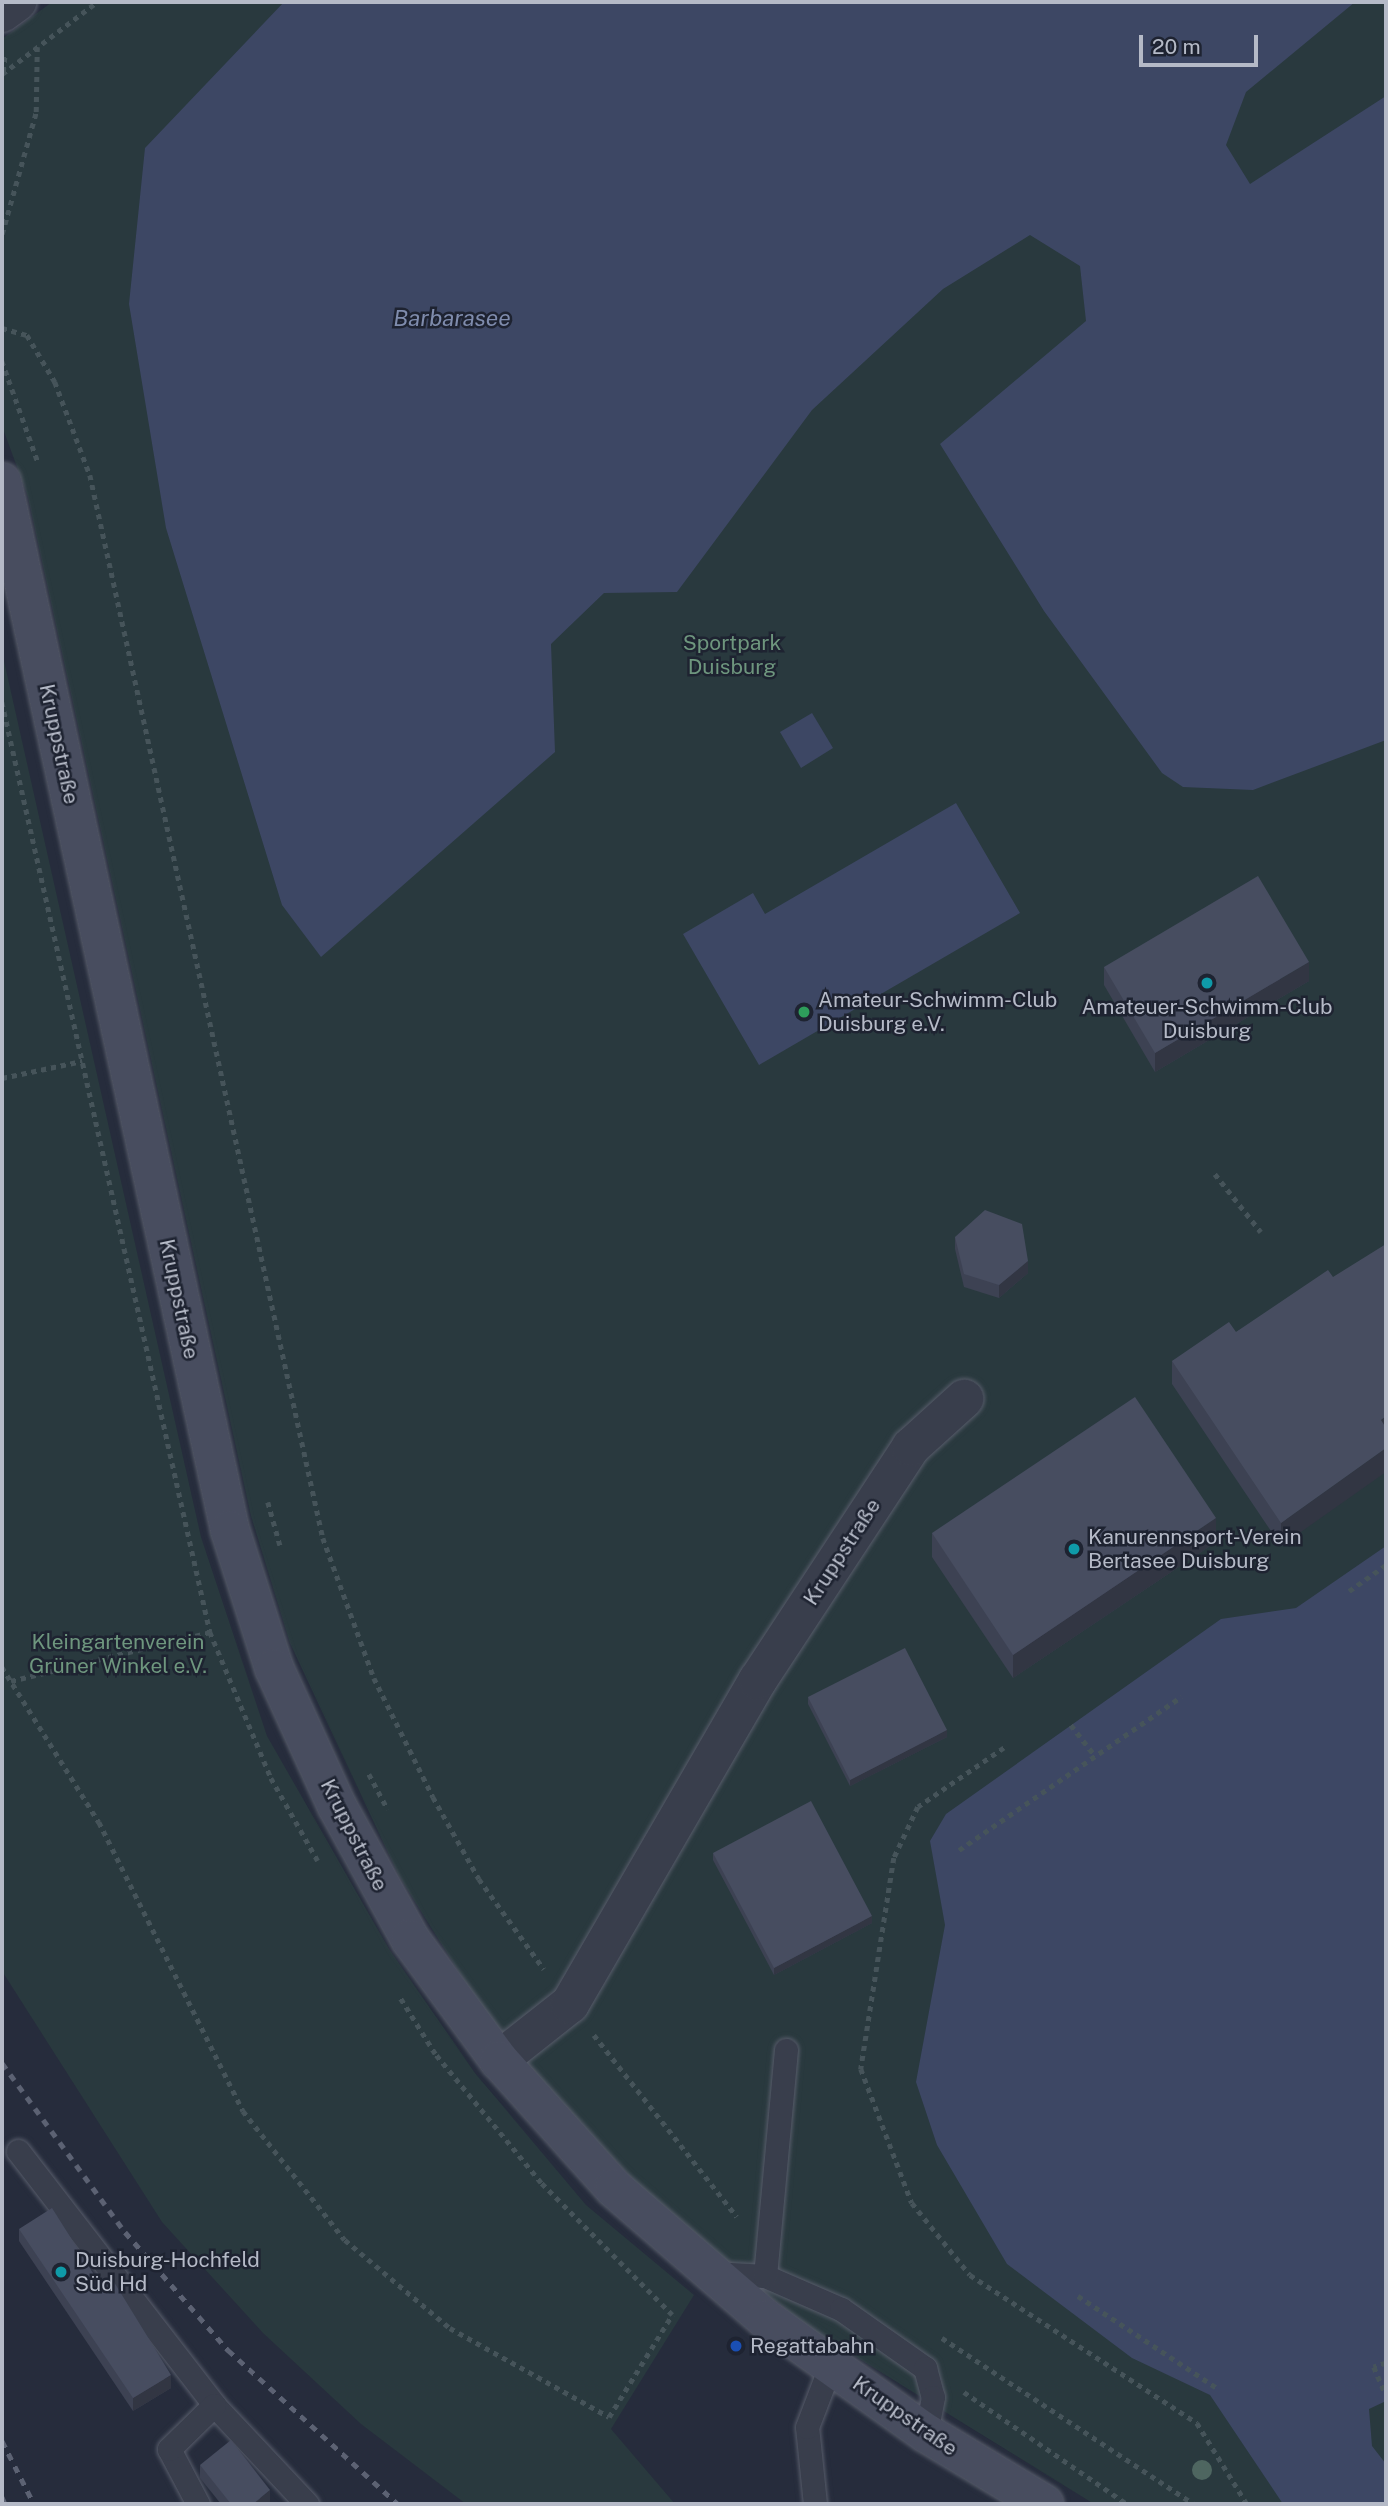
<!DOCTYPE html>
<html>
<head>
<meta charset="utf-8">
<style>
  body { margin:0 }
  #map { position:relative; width:1388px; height:2506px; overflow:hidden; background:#262c3c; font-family:"Public Sans",sans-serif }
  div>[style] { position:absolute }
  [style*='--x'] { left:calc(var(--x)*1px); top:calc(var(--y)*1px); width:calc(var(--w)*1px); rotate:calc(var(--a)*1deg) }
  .green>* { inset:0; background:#29393e }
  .water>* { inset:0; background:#3d4764 }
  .path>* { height:4.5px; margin-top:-2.25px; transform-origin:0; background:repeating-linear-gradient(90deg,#46545a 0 5px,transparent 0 10px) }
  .roads { filter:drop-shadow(0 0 2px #575c6a) drop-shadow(0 0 2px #575c6a) }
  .lane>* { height:23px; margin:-11.5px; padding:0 11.5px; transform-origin:11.5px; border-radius:11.5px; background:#393e4c }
  .street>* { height:38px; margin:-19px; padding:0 19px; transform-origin:19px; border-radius:19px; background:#393e4c }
  .secondary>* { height:38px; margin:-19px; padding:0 19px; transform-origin:19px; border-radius:19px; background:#484d5f }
  .rail>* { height:5px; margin-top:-2.5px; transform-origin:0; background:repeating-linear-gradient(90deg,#5c6273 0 7px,transparent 0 14px) }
  .trees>* { width:20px; height:20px; margin:-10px; border-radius:50%; background:#4e6660 }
  .wall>* { inset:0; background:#3d4253 }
  .shaded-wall>* { inset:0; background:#323643 }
  .building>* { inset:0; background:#474d60 }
  .dots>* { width:19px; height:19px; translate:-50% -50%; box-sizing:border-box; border:4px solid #1e2331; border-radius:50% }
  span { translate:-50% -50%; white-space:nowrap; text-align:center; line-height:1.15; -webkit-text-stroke:5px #1e2331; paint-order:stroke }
  .park-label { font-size:21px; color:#6e967e }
  .street-label { font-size:21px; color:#b5bac7 }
  .poi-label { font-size:21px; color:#b5bac7 }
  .left { translate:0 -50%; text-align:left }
  .water-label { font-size:23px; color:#7f8cad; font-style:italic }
  .frame { position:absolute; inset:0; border:4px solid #b5bac7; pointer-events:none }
  .scale { position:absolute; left:1139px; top:35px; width:119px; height:32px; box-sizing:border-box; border:4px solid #b5bac7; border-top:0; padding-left:9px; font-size:21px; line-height:24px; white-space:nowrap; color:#b5bac7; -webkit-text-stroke:5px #1e2331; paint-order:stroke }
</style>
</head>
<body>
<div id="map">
  <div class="green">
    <div style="clip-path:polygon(52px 2px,1386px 2px,1386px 2504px,1094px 2504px,808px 2327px,661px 2209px,502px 2041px,399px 1876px,290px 1643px,251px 1516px,28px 497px,2px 426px,2px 39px)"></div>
    <div style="clip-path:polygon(2px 652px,201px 1537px,267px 1736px,389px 1949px,475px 2073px,586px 2205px,694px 2295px,611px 2429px,675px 2504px,466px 2504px,361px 2424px,263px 2333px,162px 2222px,2px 1971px)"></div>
  </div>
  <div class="water">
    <div style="clip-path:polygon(284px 2px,1355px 2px,1246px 92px,1226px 145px,1250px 184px,1386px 96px,1386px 740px,1253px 790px,1183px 787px,1162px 773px,1044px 611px,940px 444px,1086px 321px,1080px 266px,1030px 235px,943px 289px,812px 410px,677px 592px,604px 593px,551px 644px,555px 752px,321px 957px,282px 905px,166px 528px,129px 304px,145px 148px)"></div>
    <div style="clip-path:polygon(812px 713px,833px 748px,801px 768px,780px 732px)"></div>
    <div style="clip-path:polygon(956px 803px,1020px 913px,759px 1065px,683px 934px,753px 893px,765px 914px)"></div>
    <div style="clip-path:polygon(1386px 1546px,1386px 2401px,1369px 2409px,1372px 2446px,1386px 2464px,1386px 2504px,1283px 2504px,1210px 2395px,1132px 2358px,1007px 2264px,937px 2145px,916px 2082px,945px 1925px,930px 1841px,946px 1814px,1221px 1619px,1296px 1608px)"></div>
  </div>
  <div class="path">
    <div style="--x:3;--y:72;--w:19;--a:-84"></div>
    <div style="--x:2;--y:74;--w:119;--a:-37.2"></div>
    <div style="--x:2;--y:234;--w:127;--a:-74.4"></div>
    <div style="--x:36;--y:112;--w:65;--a:-89.1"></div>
    <div style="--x:2;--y:328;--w:26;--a:16"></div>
    <div style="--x:27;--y:335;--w:55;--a:59.2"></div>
    <div style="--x:55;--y:382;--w:99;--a:69.4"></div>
    <div style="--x:90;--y:475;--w:1088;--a:77.64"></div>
    <div style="--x:323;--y:1538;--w:149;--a:70"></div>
    <div style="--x:374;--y:1678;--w:133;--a:63.6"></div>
    <div style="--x:433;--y:1797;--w:94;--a:60.7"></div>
    <div style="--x:479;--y:1879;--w:111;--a:54.2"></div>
    <div style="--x:2;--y:361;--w:107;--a:70.4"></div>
    <div style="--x:2;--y:702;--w:953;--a:77.39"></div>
    <div style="--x:210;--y:1632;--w:158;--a:67.3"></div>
    <div style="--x:271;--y:1778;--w:95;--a:60.5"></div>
    <div style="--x:2;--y:1078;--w:82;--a:-12"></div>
    <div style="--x:1215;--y:1174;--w:74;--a:51.6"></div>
    <div style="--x:268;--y:1502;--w:45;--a:74.4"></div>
    <div style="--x:1349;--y:1591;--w:45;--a:-35.1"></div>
    <div style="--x:2;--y:1667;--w:183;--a:58"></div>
    <div style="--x:99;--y:1822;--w:323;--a:63.5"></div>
    <div style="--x:243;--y:2111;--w:164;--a:51.7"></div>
    <div style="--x:345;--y:2240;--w:137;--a:40"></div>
    <div style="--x:450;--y:2328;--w:182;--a:29.2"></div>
    <div style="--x:609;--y:2417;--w:120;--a:-58.3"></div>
    <div style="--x:672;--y:2315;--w:186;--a:-134.8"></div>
    <div style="--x:541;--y:2183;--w:167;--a:-129.4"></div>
    <div style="--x:435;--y:2054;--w:66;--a:-122"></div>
    <div style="--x:11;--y:1681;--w:205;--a:-13.8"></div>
    <div style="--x:1071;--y:1725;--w:39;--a:52"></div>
    <div style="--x:1004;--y:1748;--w:104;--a:145.5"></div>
    <div style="--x:918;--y:1807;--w:56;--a:115.2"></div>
    <div style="--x:894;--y:1858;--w:214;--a:98.9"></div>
    <div style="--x:861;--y:2069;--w:143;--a:69.2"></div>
    <div style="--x:912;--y:2203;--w:92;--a:51.1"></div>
    <div style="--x:970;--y:2275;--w:271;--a:33.1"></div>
    <div style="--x:1197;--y:2423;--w:95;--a:58.3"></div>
    <div style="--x:369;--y:1774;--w:40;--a:62"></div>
    <div style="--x:959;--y:1850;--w:270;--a:-34.6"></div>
    <div style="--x:594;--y:2035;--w:231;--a:51.8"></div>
    <div style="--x:1078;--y:2296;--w:167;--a:33.5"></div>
    <div style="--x:942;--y:2338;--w:302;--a:33.4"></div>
    <div style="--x:1386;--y:2363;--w:13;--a:162"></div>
    <div style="--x:1374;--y:2367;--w:30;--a:67"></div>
    <div style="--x:964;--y:2392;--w:198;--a:34.5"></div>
  </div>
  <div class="roads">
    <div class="lane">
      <div style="--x:18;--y:2151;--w:321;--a:52.3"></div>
      <div style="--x:214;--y:2405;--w:136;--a:46.8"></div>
      <div style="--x:713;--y:2273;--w:52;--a:3.3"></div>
      <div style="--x:765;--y:2276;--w:83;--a:23.5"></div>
      <div style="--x:841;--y:2309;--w:103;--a:35.1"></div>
      <div style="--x:925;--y:2368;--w:30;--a:75"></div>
      <div style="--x:933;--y:2397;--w:37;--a:101"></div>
      <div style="--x:765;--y:2276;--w:227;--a:-84.7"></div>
      <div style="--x:198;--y:2504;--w:62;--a:-117.8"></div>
      <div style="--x:169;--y:2449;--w:63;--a:-44.4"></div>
      <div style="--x:815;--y:2504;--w:77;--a:-95.9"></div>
      <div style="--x:807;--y:2427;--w:67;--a:-69.1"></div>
    </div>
    <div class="street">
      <div style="--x:2;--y:13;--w:19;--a:-36"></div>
      <div style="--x:499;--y:2060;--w:90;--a:-38.3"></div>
      <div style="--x:570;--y:2004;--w:375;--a:-59.9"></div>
      <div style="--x:758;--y:1680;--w:279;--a:-56.7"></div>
      <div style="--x:911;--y:1447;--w:72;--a:-42.2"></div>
    </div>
    <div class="secondary">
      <div style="--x:2;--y:482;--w:1073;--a:77.73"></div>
      <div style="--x:230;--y:1530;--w:145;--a:72.3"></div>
      <div style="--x:274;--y:1668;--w:152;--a:65.5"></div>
      <div style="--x:337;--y:1806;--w:152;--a:61.2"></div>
      <div style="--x:410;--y:1939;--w:150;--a:53.7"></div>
      <div style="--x:499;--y:2060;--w:172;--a:48.1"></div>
      <div style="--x:614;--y:2188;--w:201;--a:40.8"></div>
      <div style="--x:766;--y:2319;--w:196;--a:35.5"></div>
      <div style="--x:926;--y:2433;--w:138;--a:31"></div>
    </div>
  </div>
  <div class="rail">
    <div style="--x:2;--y:2063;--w:209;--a:54"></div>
    <div style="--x:125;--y:2232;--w:157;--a:48.9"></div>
    <div style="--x:228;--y:2350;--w:229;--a:42.2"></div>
    <div style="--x:2;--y:2441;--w:71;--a:63.1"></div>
    <div style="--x:2;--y:2497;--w:8;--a:67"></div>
  </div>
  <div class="trees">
    <div style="left:1202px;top:2470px"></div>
  </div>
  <div class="wall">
    <div style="clip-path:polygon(1104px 967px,1309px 981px,1155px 1072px,1104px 985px)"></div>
    <div style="clip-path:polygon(955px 1237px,1028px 1273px,999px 1298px,964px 1287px,955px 1249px)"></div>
    <div style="clip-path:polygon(1333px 1277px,1281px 1546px,1172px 1384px,1172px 1361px,1236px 1332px)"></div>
    <div style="clip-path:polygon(932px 1533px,1216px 1542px,1013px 1678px,932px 1557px)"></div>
    <div style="clip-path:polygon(808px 1697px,947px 1737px,850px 1786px,808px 1704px)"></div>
    <div style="clip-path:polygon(713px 1853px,872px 1923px,774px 1975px,713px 1860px)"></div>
    <div style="clip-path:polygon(19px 2229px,103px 2289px,171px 2388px,133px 2411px,19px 2241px)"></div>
    <div style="clip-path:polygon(200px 2465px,270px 2503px,268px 2504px,221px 2504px,200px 2478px)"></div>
  </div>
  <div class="shaded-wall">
    <div style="clip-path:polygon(1309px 962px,1309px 981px,1155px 1072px,1155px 1053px)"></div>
    <div style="clip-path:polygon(1028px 1261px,1028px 1273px,999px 1298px,999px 1285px)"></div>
    <div style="clip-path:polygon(1386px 1416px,1386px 1440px,1381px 1420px)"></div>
    <div style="clip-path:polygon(1386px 1448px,1386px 1472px,1281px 1546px,1281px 1523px)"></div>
    <div style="clip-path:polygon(1216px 1518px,1216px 1542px,1013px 1678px,1013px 1655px)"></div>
    <div style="clip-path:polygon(947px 1730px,947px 1737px,850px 1786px,850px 1780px)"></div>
    <div style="clip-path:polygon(872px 1916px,872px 1923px,774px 1975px,774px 1968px)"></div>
    <div style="clip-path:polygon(171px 2375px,171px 2388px,133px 2411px,133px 2398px)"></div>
    <div style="clip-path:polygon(270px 2490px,270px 2503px,268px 2504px,253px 2504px)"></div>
  </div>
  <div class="building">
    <div style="clip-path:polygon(1258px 876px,1309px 962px,1155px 1053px,1104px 967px)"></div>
    <div style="clip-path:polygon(985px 1210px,1022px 1224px,1028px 1261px,999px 1285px,964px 1274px,955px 1237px)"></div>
    <div style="clip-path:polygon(1386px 1244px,1386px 1416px,1381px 1420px,1386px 1428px,1386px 1448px,1281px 1523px,1172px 1361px,1229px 1322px,1236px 1332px,1328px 1270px,1333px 1277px)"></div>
    <div style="clip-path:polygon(1135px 1397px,1216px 1518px,1013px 1655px,932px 1533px)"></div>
    <div style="clip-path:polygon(905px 1648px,947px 1730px,850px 1780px,808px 1697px)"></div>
    <div style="clip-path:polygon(811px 1801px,872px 1916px,774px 1968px,713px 1853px)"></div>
    <div style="clip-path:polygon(52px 2208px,103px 2289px,114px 2282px,171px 2375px,133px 2398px,19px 2229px)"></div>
    <div style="clip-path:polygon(231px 2440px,270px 2490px,253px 2504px,231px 2504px,200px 2465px)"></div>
  </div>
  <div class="dots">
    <div style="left:1207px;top:983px;background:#0f9aa8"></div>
    <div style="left:804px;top:1012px;background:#2e9e5b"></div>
    <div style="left:1074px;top:1549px;background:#0f9aa8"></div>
    <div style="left:61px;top:2272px;background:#0f9aa8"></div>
    <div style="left:736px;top:2346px;background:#1a4fb4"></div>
  </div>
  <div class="park-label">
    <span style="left:732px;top:655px">Sportpark<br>Duisburg</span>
    <span style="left:118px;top:1654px">Kleingartenverein<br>Grüner Winkel e.V.</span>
  </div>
  <div class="street-label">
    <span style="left:59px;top:744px;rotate:78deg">Kruppstraße</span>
    <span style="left:179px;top:1299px;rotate:78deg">Kruppstraße</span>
    <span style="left:842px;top:1552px;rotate:-57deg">Kruppstraße</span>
    <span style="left:354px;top:1835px;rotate:63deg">Kruppstraße</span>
    <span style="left:905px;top:2416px;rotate:35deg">Kruppstraße</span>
  </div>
  <div class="poi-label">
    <span class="left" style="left:818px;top:1012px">Amateur-Schwimm-Club<br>Duisburg e.V.</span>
    <span style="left:1207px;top:1019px">Amateuer-Schwimm-Club<br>Duisburg</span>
    <span class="left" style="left:1088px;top:1549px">Kanurennsport-Verein<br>Bertasee Duisburg</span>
    <span class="left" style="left:75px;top:2272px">Duisburg-Hochfeld<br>Süd Hd</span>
    <span class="left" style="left:750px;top:2346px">Regattabahn</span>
  </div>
  <div class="water-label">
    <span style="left:452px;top:318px">Barbarasee</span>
  </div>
  <div class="frame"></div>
  <div class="scale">20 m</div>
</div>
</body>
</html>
